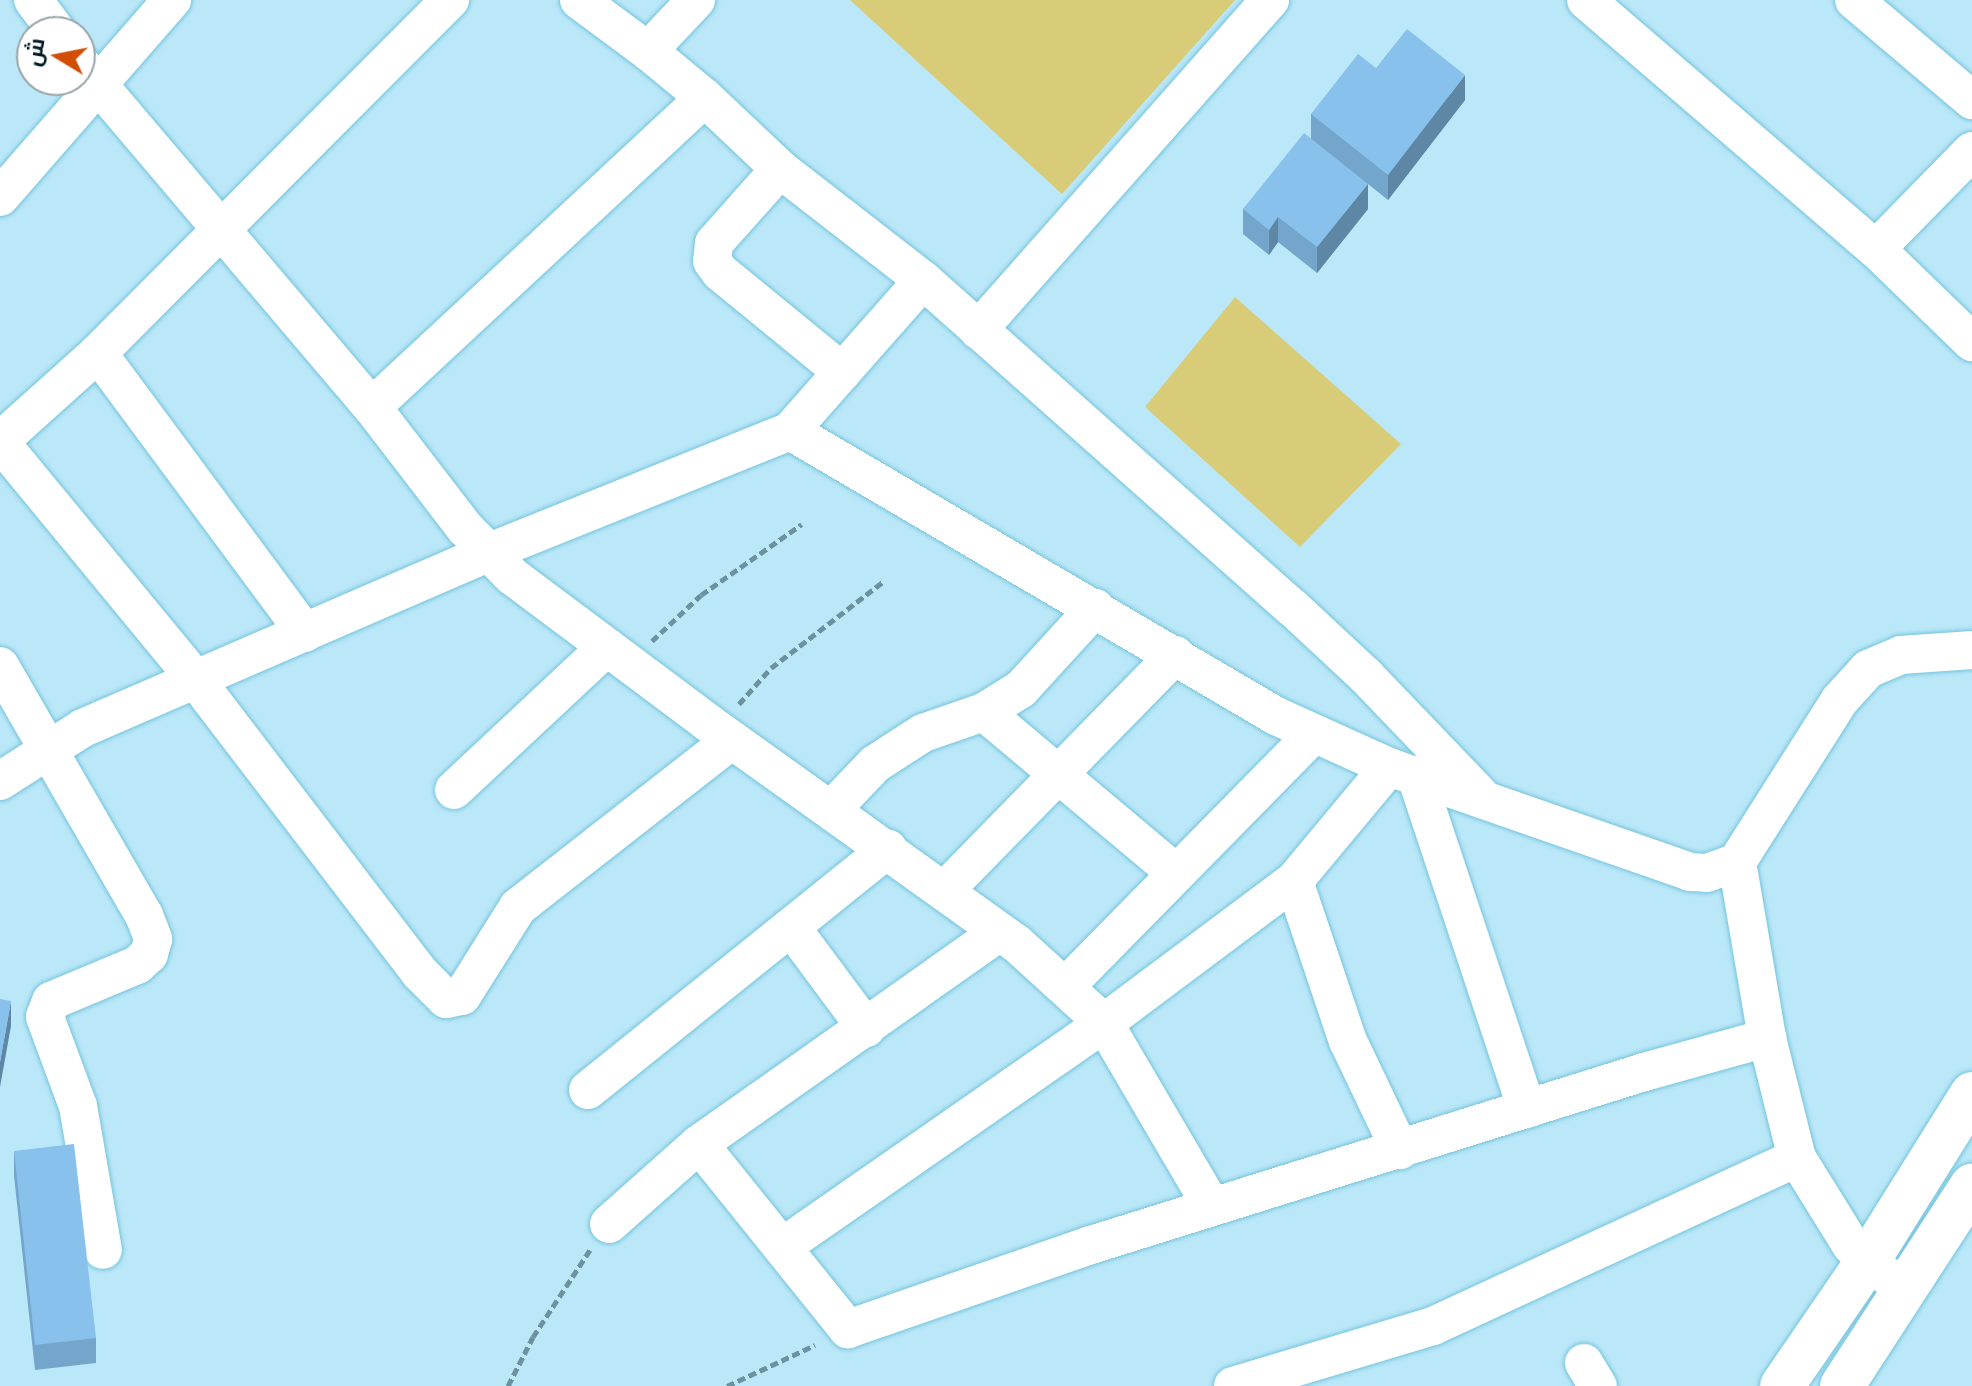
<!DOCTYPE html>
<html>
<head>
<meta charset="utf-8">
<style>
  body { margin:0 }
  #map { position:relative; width:1972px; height:1386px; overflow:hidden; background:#bbe8f8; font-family:Commissioner,Cairo,sans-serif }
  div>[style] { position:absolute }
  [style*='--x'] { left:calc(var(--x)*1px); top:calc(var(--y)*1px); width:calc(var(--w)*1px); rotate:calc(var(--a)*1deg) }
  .green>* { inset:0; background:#d8cc78 }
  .path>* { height:5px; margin-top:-2.5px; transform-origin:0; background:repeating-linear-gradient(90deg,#6c929f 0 8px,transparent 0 12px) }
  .roads { filter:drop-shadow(0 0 2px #75c4de) drop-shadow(0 0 2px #75c4de) }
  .minor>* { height:38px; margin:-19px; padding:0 19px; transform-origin:19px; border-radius:19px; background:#fff }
  .major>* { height:44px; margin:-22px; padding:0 22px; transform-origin:22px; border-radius:22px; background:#fff }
  .wall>* { inset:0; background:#74a6cb }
  .shaded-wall>* { inset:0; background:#5e87a5 }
  .building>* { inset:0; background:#87c1ec }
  span { translate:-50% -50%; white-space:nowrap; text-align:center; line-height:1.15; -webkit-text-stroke:8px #fff; paint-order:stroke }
  .north { position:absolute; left:16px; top:16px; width:80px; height:80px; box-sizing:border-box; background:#fff; border:2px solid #99a5a9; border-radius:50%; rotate:280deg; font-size:22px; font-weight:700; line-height:32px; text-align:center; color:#001d27 }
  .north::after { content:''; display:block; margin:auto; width:28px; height:36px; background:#d24e04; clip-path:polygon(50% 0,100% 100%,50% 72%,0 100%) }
</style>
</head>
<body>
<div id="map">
  <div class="green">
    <div style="clip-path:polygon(850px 0,1235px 0,1062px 194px)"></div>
    <div style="clip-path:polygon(1235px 297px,1401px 444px,1300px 547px,1145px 407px)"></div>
  </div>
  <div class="path">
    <div style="--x:652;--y:641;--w:67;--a:-43.2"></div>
    <div style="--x:701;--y:595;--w:123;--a:-35.1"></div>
    <div style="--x:739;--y:704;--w:48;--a:-48.4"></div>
    <div style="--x:771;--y:668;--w:143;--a:-37.6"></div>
    <div style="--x:508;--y:1386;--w:55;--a:-63"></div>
    <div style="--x:533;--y:1337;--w:104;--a:-56.8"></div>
    <div style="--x:727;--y:1386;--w:97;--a:-25"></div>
  </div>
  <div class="roads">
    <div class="minor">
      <div style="--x:33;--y:0;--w:40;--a:53"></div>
      <div style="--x:579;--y:0;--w:86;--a:36.5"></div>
      <div style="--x:648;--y:51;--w:74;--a:39.5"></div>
      <div style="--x:705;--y:98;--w:103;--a:43.4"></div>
      <div style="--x:780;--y:169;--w:181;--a:37.8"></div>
      <div style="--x:923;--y:280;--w:494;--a:41.6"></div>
      <div style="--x:1293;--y:608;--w:100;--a:43"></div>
      <div style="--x:1366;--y:676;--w:163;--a:46.2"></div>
      <div style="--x:1586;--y:0;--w:382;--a:40.7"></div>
      <div style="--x:1876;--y:249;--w:134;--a:44.1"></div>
      <div style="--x:1854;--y:0;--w:155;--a:40.3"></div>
      <div style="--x:648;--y:51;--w:70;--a:-46.7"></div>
      <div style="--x:80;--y:63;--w:451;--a:49.7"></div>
      <div style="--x:372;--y:407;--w:153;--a:52.5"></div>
      <div style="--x:465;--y:528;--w:67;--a:45.6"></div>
      <div style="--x:512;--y:576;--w:244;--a:36.8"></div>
      <div style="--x:707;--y:722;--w:380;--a:35.6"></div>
      <div style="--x:1016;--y:943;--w:119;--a:42.3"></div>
      <div style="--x:1104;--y:1023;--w:237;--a:-36.8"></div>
      <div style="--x:1294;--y:881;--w:148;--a:-50.2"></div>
      <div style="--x:780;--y:169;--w:99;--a:131.7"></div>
      <div style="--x:714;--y:243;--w:18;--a:96"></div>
      <div style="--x:712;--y:261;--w:14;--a:54"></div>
      <div style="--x:720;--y:272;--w:158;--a:39.3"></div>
      <div style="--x:0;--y:197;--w:262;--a:-48.9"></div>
      <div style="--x:1876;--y:249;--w:137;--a:-45.6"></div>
      <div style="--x:978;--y:330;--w:441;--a:-48.5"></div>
      <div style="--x:98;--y:353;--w:348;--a:53.5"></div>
      <div style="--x:372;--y:407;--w:454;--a:-42.9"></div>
      <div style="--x:790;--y:431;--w:563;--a:30.39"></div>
      <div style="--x:1276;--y:716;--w:124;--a:24.3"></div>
      <div style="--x:1389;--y:767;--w:319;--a:19.2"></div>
      <div style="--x:1690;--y:872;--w:17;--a:3"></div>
      <div style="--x:1707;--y:873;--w:32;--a:-20"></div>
      <div style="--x:1737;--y:862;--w:191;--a:-57.6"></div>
      <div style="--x:1839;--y:701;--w:43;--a:-47.8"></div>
      <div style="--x:1868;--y:669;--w:36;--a:-23"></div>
      <div style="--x:1901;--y:655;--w:71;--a:-4"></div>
      <div style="--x:0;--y:441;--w:132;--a:-41.9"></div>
      <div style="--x:98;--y:353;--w:499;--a:-45.1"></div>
      <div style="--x:0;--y:442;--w:308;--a:50.5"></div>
      <div style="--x:196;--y:680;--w:369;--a:52.6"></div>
      <div style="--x:420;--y:973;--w:37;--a:45"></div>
      <div style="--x:446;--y:999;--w:16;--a:-11"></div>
      <div style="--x:462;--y:996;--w:105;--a:-57.8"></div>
      <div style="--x:518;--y:907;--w:271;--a:-38"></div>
      <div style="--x:0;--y:666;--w:288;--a:60"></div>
      <div style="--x:144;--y:915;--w:26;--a:69"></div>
      <div style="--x:153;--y:939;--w:16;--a:105"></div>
      <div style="--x:149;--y:954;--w:16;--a:137"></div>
      <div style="--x:137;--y:965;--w:93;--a:157.3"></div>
      <div style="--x:51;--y:1001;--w:17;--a:111"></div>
      <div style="--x:45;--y:1017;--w:95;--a:69.7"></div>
      <div style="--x:78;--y:1106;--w:146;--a:80.2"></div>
      <div style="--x:984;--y:712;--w:251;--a:40"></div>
      <div style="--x:1416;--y:776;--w:351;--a:71.6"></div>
      <div style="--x:0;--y:781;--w:98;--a:-32.6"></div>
      <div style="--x:83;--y:728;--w:440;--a:-23.4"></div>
      <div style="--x:487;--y:553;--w:327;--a:-21.9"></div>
      <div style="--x:790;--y:431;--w:201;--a:-48.6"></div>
      <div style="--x:454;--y:790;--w:209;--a:-43.1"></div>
      <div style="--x:832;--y:809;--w:62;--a:-46.3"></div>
      <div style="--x:875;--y:764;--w:57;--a:-32.9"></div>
      <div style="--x:923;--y:733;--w:65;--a:-19"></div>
      <div style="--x:984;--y:712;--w:44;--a:-31.9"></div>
      <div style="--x:1021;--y:689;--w:110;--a:-47.6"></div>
      <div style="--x:1737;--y:862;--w:179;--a:80.3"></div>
      <div style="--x:1767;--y:1038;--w:124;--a:76"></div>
      <div style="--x:1797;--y:1158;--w:102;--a:58.2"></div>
      <div style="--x:1851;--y:1245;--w:23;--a:47"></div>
      <div style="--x:1867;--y:1262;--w:47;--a:34.7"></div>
      <div style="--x:1294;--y:881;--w:169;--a:71.4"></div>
      <div style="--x:1348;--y:1041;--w:121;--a:64.5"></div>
      <div style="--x:945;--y:890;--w:329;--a:-45.6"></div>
      <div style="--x:791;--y:927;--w:126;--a:53.4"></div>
      <div style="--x:1066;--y:986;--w:354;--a:-45.5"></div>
      <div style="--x:588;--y:1090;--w:385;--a:-38.8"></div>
      <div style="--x:699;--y:1144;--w:238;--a:51.2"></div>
      <div style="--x:848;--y:1329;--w:257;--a:-19.1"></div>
      <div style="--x:1091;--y:1245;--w:579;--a:-17.37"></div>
      <div style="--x:1644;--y:1072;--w:128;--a:-15.5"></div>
      <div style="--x:609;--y:1224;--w:120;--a:-41.6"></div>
      <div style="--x:699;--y:1144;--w:368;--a:-35.2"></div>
      <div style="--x:782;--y:1247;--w:392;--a:-34.8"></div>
      <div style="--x:1104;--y:1023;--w:213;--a:59.6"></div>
      <div style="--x:1584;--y:1363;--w:27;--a:59"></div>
      <div style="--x:1233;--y:1386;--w:209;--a:-16.7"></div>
      <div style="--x:1433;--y:1326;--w:401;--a:-24.8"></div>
    </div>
    <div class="major">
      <div style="--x:1782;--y:1386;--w:150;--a:-55.6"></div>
      <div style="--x:1867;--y:1262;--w:198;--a:-58"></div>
      <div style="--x:1842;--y:1386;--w:239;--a:-57"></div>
    </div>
  </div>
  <div class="wall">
    <div style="clip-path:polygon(1376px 68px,1465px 100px,1388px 200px,1368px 184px,1368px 209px,1317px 273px,1278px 242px,1269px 255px,1243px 234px,1243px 209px,1311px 138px,1311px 114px)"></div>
    <div style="clip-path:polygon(14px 1151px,96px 1338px,96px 1363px,35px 1370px,14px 1176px)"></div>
  </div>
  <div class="shaded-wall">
    <div style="clip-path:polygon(1465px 75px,1465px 100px,1388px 200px,1388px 175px)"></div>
    <div style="clip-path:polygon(1368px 184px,1368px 209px,1317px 273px,1317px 247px)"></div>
    <div style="clip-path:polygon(1278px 217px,1278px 242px,1269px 255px,1269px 230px)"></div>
    <div style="clip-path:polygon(11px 1001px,11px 1026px,0 1087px,0 1062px)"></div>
  </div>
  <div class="building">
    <div style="clip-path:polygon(1407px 29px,1465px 75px,1388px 175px,1311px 114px,1358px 54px,1376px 68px)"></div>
    <div style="clip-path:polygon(1304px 133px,1368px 184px,1317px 247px,1278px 217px,1269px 230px,1243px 209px)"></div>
    <div style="clip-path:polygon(0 999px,11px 1001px,0 1062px)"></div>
    <div style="clip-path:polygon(74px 1144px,96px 1338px,35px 1345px,14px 1151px)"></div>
  </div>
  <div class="north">ش</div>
</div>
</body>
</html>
